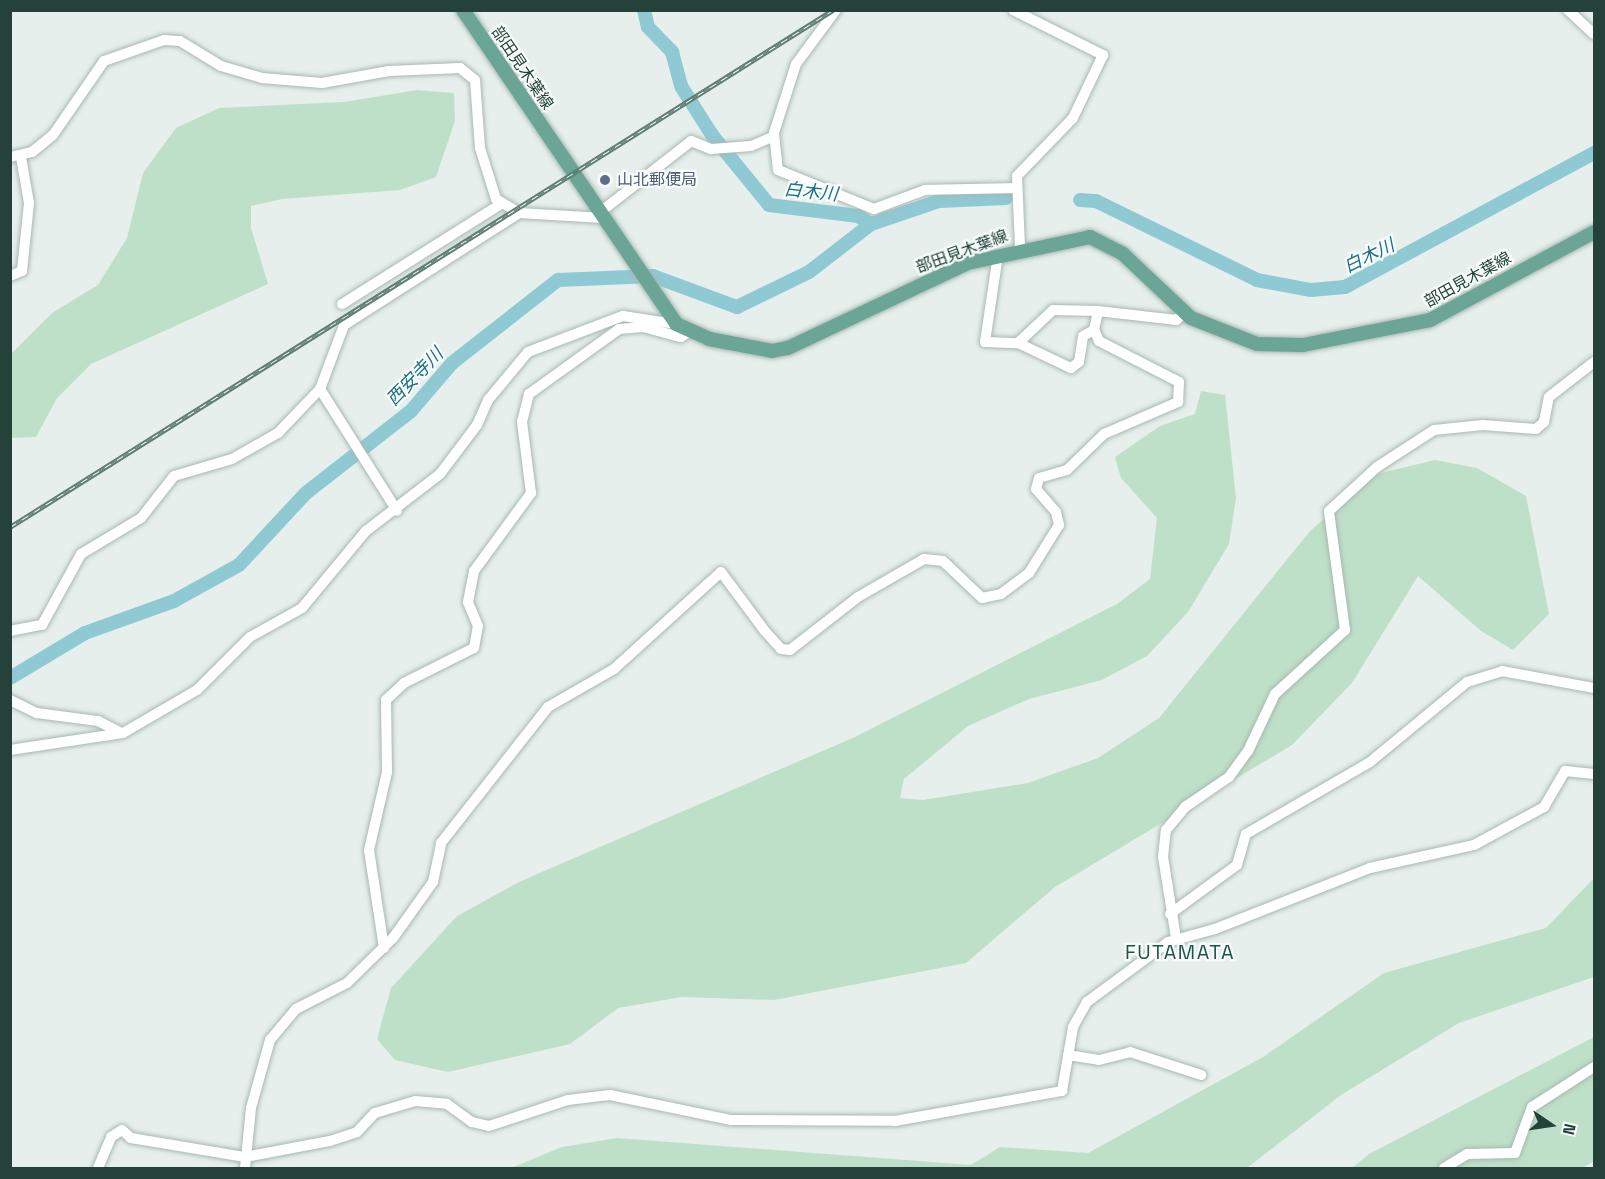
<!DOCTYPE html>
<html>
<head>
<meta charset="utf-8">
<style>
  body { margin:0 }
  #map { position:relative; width:1605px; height:1179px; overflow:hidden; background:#e6efeb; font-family:"Space Grotesk","Noto Sans JP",sans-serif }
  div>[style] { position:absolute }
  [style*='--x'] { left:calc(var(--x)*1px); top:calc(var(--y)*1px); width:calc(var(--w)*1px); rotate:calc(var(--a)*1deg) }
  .green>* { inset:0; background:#bfe0c8 }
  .river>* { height:14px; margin:-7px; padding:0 7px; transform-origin:7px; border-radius:7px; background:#8ec9d4 }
  .roads { filter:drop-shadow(0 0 2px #a8b8b2) drop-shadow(0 0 2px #a8b8b2) }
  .minor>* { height:10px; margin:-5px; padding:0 5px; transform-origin:5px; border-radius:5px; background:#fff }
  .major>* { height:14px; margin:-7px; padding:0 7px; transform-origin:7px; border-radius:7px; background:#6aa596 }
  .rail>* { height:4.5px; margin-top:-2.25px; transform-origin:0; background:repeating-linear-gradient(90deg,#f7fbf9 0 7px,#5f7d75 0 14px); box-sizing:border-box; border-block:2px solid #5f7d75 }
  .dots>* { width:16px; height:16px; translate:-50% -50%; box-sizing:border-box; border:3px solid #f7fbf9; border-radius:50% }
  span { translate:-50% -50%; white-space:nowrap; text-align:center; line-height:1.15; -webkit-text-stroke:4.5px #f7fbf9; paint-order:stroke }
  .street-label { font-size:16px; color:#24423a }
  .service-label { font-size:16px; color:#4e5e75 }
  .left { translate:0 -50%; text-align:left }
  .water-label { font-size:18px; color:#1c6f80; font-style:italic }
  .quarter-label { font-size:20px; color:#1f5548; letter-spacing:1.5px }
  .frame { position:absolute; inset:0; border:12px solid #24423a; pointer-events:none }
  .north { position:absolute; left:1521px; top:1095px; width:60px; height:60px; -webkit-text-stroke:4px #f7fbf9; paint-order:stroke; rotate:103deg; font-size:16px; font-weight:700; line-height:24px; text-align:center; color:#24423a }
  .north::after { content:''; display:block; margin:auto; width:21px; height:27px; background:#24423a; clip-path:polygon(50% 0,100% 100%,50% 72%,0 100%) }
</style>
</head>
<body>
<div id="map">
  <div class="green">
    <div style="clip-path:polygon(417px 90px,454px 93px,455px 121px,436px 177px,400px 190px,282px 199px,251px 206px,251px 228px,268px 284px,91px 364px,57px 398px,36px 437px,11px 438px,11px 354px,52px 313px,98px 285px,127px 238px,143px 173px,176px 128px,219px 108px,344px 102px)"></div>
    <div style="clip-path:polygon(1201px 391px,1225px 395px,1236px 498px,1229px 544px,1188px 612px,1147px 656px,1102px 680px,1029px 699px,968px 726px,904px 779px,900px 798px,923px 800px,1028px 783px,1098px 758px,1159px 718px,1310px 531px,1377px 474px,1435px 460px,1477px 468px,1526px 496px,1549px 614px,1513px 650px,1481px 631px,1418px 576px,1352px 683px,1292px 745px,1055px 887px,966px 963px,774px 1000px,682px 997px,618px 1008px,570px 1044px,448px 1072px,395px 1060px,377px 1039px,391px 988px,457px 916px,521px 881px,855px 737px,1117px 604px,1150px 579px,1157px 518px,1121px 478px,1115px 457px,1160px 426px,1195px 414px)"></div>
    <div style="clip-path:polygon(1594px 878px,1594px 977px,1459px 1023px,1341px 1095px,1247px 1168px,511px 1168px,562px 1147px,617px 1138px,971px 1165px,1000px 1147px,1088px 1153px,1263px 1057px,1384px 973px,1546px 928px)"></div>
    <div style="clip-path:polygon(1594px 1037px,1594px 1161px,1582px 1168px,1352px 1168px,1369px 1154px)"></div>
  </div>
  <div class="river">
    <div style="--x:644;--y:10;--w:17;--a:77"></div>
    <div style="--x:648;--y:27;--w:35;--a:46"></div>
    <div style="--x:672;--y:52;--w:35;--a:75"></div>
    <div style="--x:681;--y:86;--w:58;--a:57.7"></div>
    <div style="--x:712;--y:135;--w:90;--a:50.8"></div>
    <div style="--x:769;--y:205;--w:90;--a:7"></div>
    <div style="--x:858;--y:216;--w:15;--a:32"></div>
    <div style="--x:871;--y:224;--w:72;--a:-18.7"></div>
    <div style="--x:939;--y:201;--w:67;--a:-2.6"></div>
    <div style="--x:1080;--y:200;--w:16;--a:4"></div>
    <div style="--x:1096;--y:201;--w:179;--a:26.1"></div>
    <div style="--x:1257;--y:280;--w:55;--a:10.5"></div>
    <div style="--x:1311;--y:290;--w:34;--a:-5"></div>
    <div style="--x:1345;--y:287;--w:283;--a:-28.3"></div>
    <div style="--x:10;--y:678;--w:87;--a:-31"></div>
    <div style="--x:85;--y:633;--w:95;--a:-19.8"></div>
    <div style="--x:174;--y:601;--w:74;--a:-29"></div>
    <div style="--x:239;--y:565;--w:98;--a:-47.1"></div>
    <div style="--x:306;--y:493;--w:133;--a:-38"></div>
    <div style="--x:411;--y:411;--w:63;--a:-49.5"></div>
    <div style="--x:452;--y:363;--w:135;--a:-38.1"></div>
    <div style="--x:558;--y:280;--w:95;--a:-2.4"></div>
    <div style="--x:653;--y:276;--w:90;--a:20.3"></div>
    <div style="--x:737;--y:307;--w:80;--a:-25.9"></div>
    <div style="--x:809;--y:272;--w:78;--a:-37.7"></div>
  </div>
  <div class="roads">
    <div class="minor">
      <div style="--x:836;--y:10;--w:67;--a:126.5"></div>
      <div style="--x:796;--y:64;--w:72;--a:107.7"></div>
      <div style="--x:774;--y:133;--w:37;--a:84"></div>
      <div style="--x:778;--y:170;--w:104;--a:22.1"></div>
      <div style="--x:874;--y:209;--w:54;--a:-20.4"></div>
      <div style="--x:925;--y:190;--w:88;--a:-1.3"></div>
      <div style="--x:1013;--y:10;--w:101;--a:26.6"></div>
      <div style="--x:1103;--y:55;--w:70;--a:115.5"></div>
      <div style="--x:1073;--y:118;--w:81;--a:134"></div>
      <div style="--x:1017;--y:176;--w:72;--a:87.6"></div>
      <div style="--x:1568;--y:10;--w:35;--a:43"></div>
      <div style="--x:10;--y:157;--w:23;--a:-13"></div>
      <div style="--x:32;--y:152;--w:27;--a:-39"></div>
      <div style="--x:53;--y:135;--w:90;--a:-55.4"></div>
      <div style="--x:104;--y:61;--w:64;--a:-19.3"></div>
      <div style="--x:164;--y:40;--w:16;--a:4"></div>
      <div style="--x:180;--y:41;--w:48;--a:31.4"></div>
      <div style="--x:221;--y:66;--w:43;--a:16.3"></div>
      <div style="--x:262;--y:78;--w:60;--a:4.8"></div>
      <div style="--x:322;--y:83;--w:68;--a:-10.2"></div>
      <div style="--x:389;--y:71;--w:71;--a:-2.4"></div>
      <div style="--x:460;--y:68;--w:19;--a:39"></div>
      <div style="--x:475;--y:80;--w:68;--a:85.8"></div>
      <div style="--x:480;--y:148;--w:53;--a:72.6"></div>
      <div style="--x:496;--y:199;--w:27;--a:31"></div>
      <div style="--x:519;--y:213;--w:84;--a:3.4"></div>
      <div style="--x:599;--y:213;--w:117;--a:-38"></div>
      <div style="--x:691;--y:141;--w:22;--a:22"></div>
      <div style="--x:711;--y:149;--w:40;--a:-4.3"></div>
      <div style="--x:751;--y:146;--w:25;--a:-23"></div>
      <div style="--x:998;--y:255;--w:88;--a:98.5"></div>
      <div style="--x:985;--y:342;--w:33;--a:2"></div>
      <div style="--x:1018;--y:343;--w:59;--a:25.3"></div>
      <div style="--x:1071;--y:368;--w:10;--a:-37"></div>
      <div style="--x:1079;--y:362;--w:26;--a:-81"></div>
      <div style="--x:1083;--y:336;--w:13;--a:-29"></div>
      <div style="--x:10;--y:276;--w:13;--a:-23"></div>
      <div style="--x:22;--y:271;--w:68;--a:-84.1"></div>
      <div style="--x:29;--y:203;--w:47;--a:-99.9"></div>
      <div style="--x:342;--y:304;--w:188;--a:-32.2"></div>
      <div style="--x:1018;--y:343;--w:48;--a:-43.3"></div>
      <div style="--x:1053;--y:310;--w:45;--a:1.3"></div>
      <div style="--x:320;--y:389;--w:144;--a:57.7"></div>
      <div style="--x:10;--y:631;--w:33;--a:-11"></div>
      <div style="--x:42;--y:625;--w:81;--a:-61.2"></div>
      <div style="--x:81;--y:554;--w:70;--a:-31"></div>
      <div style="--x:141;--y:518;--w:53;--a:-51.8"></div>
      <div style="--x:174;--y:476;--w:60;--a:-16.3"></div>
      <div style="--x:232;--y:459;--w:53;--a:-29.5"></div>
      <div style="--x:278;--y:433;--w:61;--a:-46.3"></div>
      <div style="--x:320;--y:389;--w:68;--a:-69.4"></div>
      <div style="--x:344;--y:325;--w:208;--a:-32.6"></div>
      <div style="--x:10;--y:700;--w:30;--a:26"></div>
      <div style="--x:37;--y:713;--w:62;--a:7.5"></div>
      <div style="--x:98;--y:721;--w:25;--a:27"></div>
      <div style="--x:10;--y:750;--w:114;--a:-8.6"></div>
      <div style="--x:123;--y:733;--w:86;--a:-30.2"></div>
      <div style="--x:197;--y:690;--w:75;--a:-45"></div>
      <div style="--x:250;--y:637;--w:60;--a:-29.1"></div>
      <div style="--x:302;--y:608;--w:100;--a:-50.3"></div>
      <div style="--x:366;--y:531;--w:93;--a:-37.6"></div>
      <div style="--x:440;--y:474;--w:61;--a:-52.9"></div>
      <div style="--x:477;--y:425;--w:27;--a:-66"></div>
      <div style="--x:488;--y:400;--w:62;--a:-50.2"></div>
      <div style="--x:528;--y:352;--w:102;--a:-20.8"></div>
      <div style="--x:623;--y:316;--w:54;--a:8.6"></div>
      <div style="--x:1170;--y:914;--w:83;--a:-36.2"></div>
      <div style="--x:1237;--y:865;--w:32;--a:-74"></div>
      <div style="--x:1246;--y:834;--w:143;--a:-30.1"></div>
      <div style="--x:1370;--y:762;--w:126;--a:-39.5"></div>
      <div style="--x:1467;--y:682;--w:37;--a:-17"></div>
      <div style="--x:1502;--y:671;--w:94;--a:10.5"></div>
      <div style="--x:1176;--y:938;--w:82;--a:-99.1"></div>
      <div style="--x:1163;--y:857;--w:27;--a:-84"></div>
      <div style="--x:1166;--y:830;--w:30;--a:-50"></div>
      <div style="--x:1185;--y:807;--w:53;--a:-34.3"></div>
      <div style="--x:1229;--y:777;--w:32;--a:-54"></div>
      <div style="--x:1248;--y:751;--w:63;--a:-64.7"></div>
      <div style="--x:1275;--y:694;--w:95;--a:-42.4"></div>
      <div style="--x:1345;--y:630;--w:120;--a:-97.7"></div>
      <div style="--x:1329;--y:511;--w:65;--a:-42.5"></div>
      <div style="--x:1377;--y:467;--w:68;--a:-33"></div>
      <div style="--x:1434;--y:430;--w:49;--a:-5.8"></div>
      <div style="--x:1483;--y:425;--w:53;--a:4.3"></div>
      <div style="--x:1536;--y:429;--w:11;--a:-41"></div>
      <div style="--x:1544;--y:422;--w:25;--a:-79"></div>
      <div style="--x:1549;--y:397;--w:57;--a:-37.9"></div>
      <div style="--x:384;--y:948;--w:99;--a:-98.7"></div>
      <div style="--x:369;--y:850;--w:80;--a:-77"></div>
      <div style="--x:387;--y:772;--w:72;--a:-90.8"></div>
      <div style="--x:386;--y:700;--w:25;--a:-43"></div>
      <div style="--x:404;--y:683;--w:78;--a:-26.6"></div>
      <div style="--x:474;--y:648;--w:22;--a:-80"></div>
      <div style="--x:478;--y:626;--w:26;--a:-113"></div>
      <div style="--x:468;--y:602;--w:32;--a:-79"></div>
      <div style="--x:474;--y:571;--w:97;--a:-53.8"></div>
      <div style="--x:531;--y:493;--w:72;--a:-97.2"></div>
      <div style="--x:522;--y:422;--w:29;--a:-76"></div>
      <div style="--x:529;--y:394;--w:111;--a:-35.8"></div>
      <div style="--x:619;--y:329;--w:24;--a:-5"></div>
      <div style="--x:643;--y:327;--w:39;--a:15"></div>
      <div style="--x:681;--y:337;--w:11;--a:-34"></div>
      <div style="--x:1068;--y:1055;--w:31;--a:9"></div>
      <div style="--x:1099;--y:1060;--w:32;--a:-14"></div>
      <div style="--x:1130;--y:1052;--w:75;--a:17.9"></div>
      <div style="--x:98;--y:1168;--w:34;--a:-67"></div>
      <div style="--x:111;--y:1137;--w:13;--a:-32"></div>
      <div style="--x:122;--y:1130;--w:12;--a:42"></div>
      <div style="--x:131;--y:1138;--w:116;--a:9.5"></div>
      <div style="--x:245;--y:1157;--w:86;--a:-10.7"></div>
      <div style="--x:330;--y:1141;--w:28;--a:-18"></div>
      <div style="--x:357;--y:1132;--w:26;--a:-47"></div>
      <div style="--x:375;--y:1113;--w:42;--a:-16.7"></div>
      <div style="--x:415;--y:1101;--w:32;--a:5"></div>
      <div style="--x:447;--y:1104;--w:31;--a:36"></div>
      <div style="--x:472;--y:1122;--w:17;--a:13"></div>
      <div style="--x:489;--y:1126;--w:83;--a:-18.2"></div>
      <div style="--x:568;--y:1100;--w:42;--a:-6.8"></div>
      <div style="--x:610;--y:1095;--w:124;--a:11.7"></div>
      <div style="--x:731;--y:1120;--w:164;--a:0.3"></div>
      <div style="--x:895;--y:1121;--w:170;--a:-10.2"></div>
      <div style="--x:1062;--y:1091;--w:65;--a:-80.2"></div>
      <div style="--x:1073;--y:1027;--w:29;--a:-61"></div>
      <div style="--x:1087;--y:1002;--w:101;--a:-36.5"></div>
      <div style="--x:1168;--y:942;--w:49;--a:-15.5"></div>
      <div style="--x:1215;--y:929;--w:167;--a:-21.5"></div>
      <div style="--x:1370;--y:868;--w:107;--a:-12.5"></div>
      <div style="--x:1474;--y:845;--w:80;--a:-28.5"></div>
      <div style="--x:1544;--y:807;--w:42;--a:-59.7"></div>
      <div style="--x:1565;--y:771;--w:29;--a:6"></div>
      <div style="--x:245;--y:1168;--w:60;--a:-84.3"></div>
      <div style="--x:251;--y:1108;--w:71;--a:-74.4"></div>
      <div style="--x:270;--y:1040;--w:40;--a:-50"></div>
      <div style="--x:296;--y:1009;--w:57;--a:-27"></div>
      <div style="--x:347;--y:983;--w:64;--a:-44.4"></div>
      <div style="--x:393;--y:938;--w:69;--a:-54.5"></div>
      <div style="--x:433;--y:882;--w:40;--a:-78"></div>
      <div style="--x:441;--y:843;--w:173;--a:-51.8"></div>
      <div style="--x:548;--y:707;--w:76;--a:-29.9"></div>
      <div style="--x:614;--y:669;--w:144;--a:-42.2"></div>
      <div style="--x:721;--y:572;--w:72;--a:53.4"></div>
      <div style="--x:764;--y:630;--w:25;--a:48"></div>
      <div style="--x:781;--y:649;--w:9;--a:6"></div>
      <div style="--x:790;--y:650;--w:86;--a:-37.9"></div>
      <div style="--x:858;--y:597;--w:76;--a:-29.9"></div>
      <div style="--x:924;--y:559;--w:19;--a:6"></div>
      <div style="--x:943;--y:561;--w:54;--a:43.5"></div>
      <div style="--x:982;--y:598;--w:19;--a:-12"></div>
      <div style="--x:1001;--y:594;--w:35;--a:-37"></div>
      <div style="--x:1029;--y:573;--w:57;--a:-58"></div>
      <div style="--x:1059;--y:525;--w:13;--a:-103"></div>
      <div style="--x:1056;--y:512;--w:30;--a:-131"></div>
      <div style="--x:1036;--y:489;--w:11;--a:-75"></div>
      <div style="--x:1039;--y:478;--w:29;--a:-16"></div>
      <div style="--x:1067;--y:470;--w:52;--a:-44.2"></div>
      <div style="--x:1104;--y:434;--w:81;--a:-23.4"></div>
      <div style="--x:1178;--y:402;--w:20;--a:-87"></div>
      <div style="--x:1179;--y:382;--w:90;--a:-152.9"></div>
      <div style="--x:1099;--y:341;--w:12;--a:-114"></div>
      <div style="--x:1094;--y:330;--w:19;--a:-78"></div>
      <div style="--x:1098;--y:311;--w:79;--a:6.6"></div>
      <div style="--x:1176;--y:320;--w:9;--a:-41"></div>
      <div style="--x:1444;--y:1168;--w:27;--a:-31"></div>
      <div style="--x:1467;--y:1154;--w:48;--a:-1.2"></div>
      <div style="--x:1515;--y:1153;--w:49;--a:-69.7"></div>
      <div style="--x:1532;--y:1107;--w:74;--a:-32.8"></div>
    </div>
    <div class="major">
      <div style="--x:463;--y:10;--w:379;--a:55.8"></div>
      <div style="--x:676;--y:324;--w:36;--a:24"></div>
      <div style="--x:709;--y:339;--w:64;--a:10.8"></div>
      <div style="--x:772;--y:351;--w:16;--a:-11"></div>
      <div style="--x:788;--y:348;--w:199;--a:-25.3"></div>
      <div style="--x:968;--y:263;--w:125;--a:-12"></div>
      <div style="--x:1090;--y:237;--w:37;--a:27"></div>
      <div style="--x:1123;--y:254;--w:93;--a:43.3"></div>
      <div style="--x:1191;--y:318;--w:71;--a:21.5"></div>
      <div style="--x:1257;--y:344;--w:46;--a:1.2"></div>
      <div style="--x:1303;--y:345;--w:129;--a:-11.1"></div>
      <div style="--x:1430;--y:320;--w:186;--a:-28.2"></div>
    </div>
  </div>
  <div class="rail">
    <div style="--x:10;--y:527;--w:972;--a:-32.14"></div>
  </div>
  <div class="dots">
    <div style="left:605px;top:180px;background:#5c6f8a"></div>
  </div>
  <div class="street-label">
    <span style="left:522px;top:68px;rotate:56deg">部田見木葉線</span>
    <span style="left:962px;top:252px;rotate:-20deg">部田見木葉線</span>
    <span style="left:1468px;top:280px;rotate:-29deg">部田見木葉線</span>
  </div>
  <div class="service-label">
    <span class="left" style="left:617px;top:180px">山北郵便局</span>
  </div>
  <div class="water-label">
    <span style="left:811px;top:192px;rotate:6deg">白木川</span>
    <span style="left:1369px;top:256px;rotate:-26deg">白木川</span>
    <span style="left:415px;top:377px;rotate:-46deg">西安寺川</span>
  </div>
  <div class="quarter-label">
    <span style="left:1180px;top:952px">FUTAMATA</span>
  </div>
  <div class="frame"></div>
  <div class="north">N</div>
</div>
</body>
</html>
